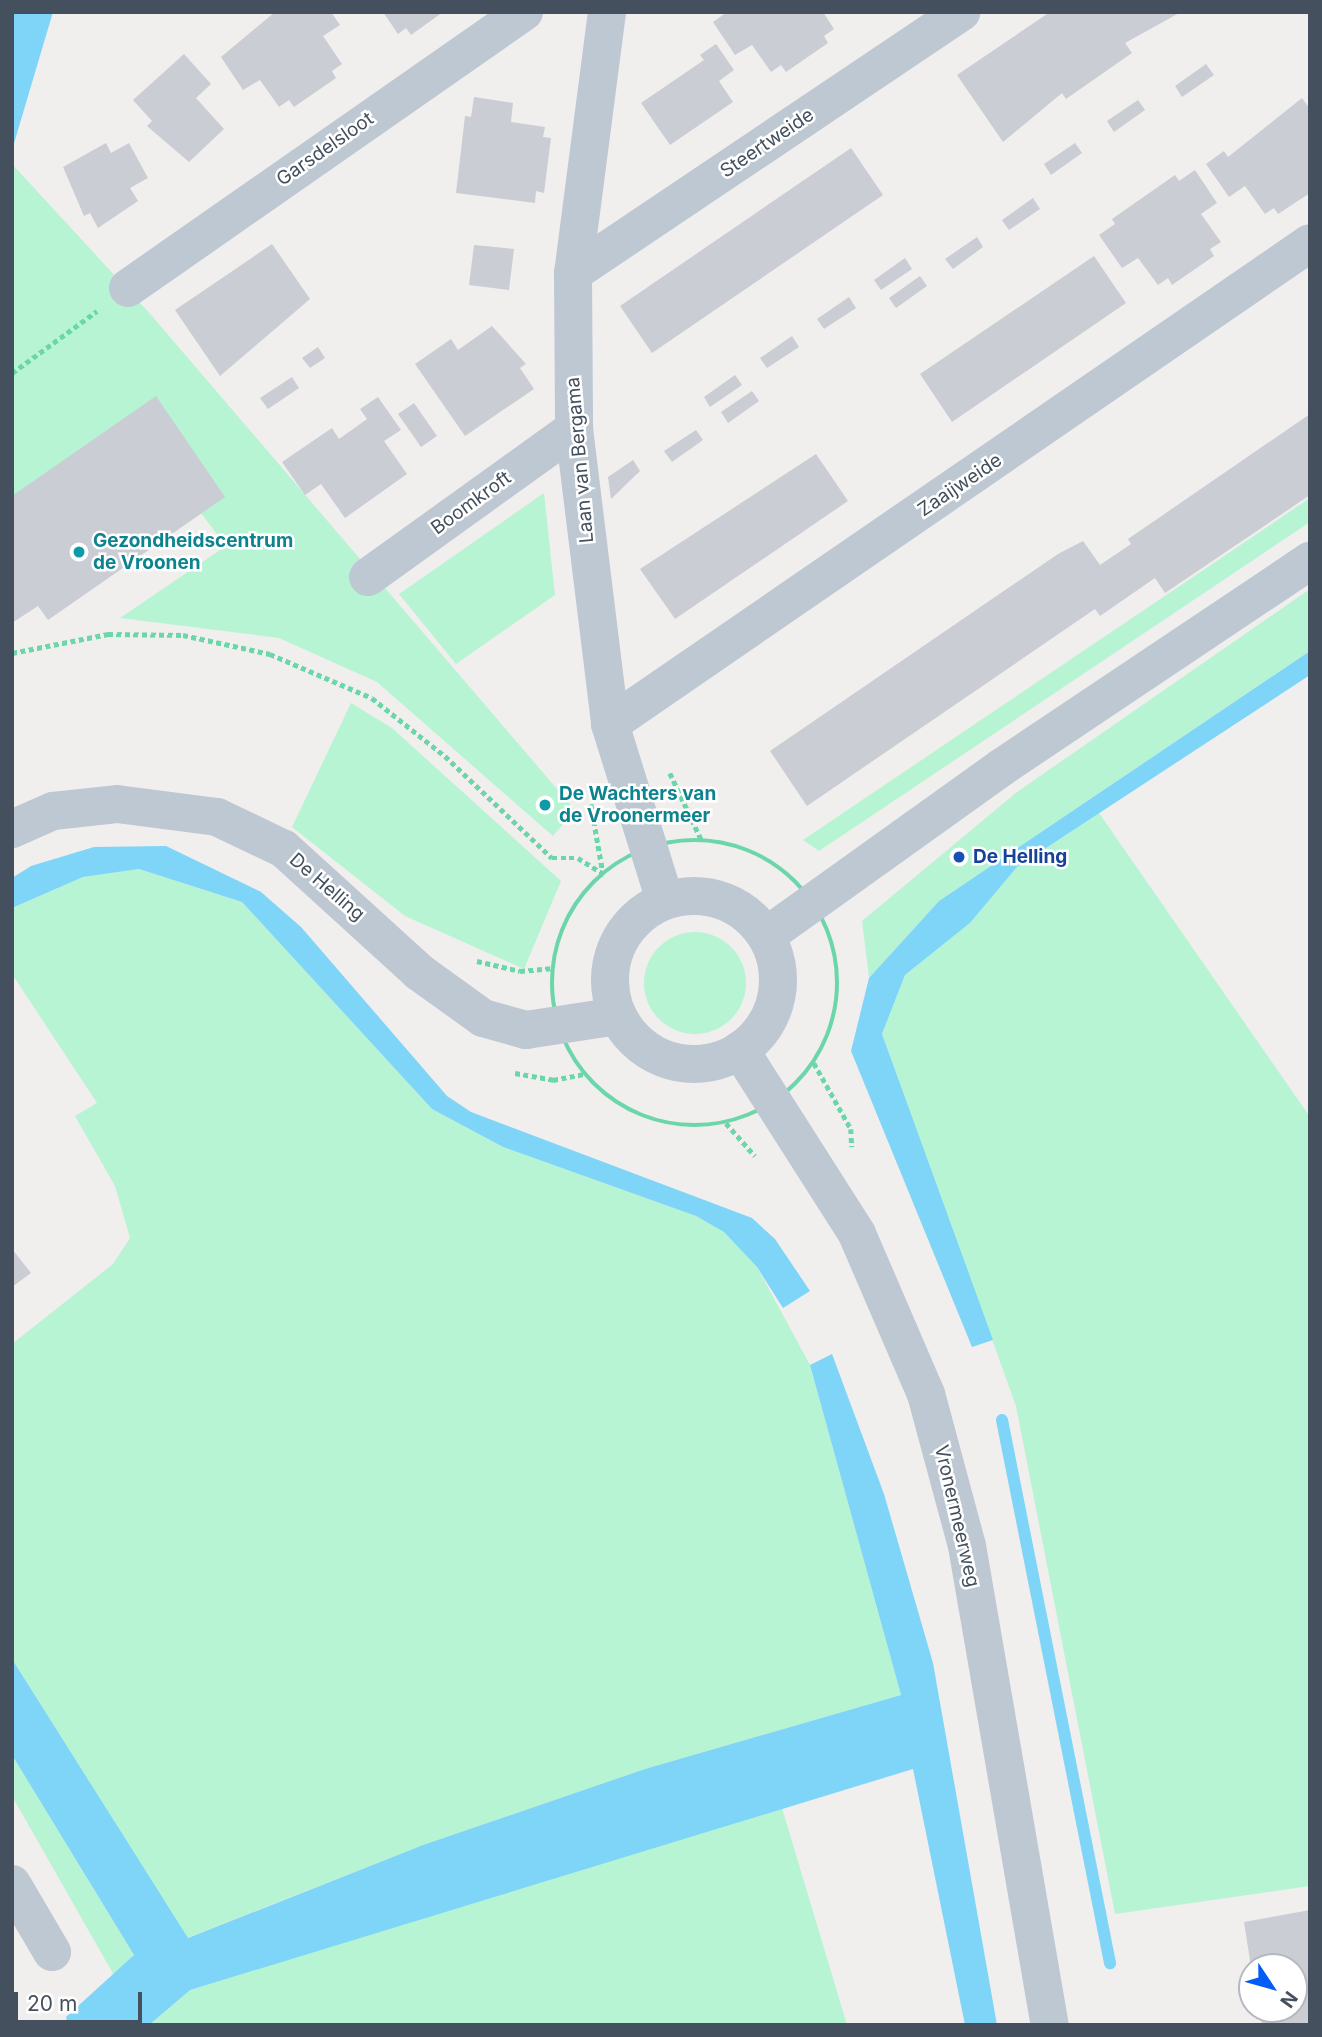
<!DOCTYPE html>
<html>
<head>
<meta charset="utf-8">
<style>
  body { margin:0 }
  #map { position:relative; width:1322px; height:2037px; overflow:hidden; background:#f1eeee; font-family:Inter,sans-serif }
  div>[style] { position:absolute }
  [style*='--x'] { left:calc(var(--x)*1px); top:calc(var(--y)*1px); width:calc(var(--w)*1px); rotate:calc(var(--a)*1deg) }
  .green>* { inset:0; background:#b7f4d3 }
  .round { border-radius:50% }
  .water>* { inset:0; background:#7fd5f7 }
  .stream>* { height:12px; margin:-6px; padding:0 6px; transform-origin:6px; border-radius:6px; background:#7fd5f7 }
  .building>* { inset:0; background:#cacdd4 }
  .path>* { height:4.5px; margin-top:-2.25px; transform-origin:0; background:repeating-linear-gradient(90deg,#6bd6a9 0 5px,transparent 0 8.5px) }
  .path>.ring { margin:-2.25px; padding:0; box-sizing:content-box; background:none; border:4.5px solid #6bd6a9; border-radius:50% }
  .minor>* { height:38px; margin:-19px; padding:0 19px; transform-origin:19px; border-radius:19px; background:#bdc8d2 }
  .minor>.ring { margin:-19px; padding:0; box-sizing:content-box; background:none; border:38px solid #bdc8d2; border-radius:50% }
  .dots>* { width:19px; height:19px; translate:-50% -50%; box-sizing:border-box; border:4px solid #fff; border-radius:50% }
  span { translate:-50% -50%; white-space:nowrap; text-align:center; line-height:1.15; -webkit-text-stroke:5px #fff; paint-order:stroke }
  .street-label { font-size:19px; color:#44505e }
  .culture-label { font-size:19px; color:#0d838f; font-weight:700 }
  .left { translate:0 -50%; text-align:left }
  .transit-label { font-size:19px; color:#164399; font-weight:700 }
  .frame { position:absolute; inset:0; border:14px solid #44505e; pointer-events:none }
  .north { position:absolute; left:1238px; top:1953px; width:70px; height:70px; box-sizing:border-box; background:#fff; border:2px solid #b4b9bf; border-radius:50%; rotate:126deg; font-size:19px; font-weight:700; line-height:28px; text-align:center; color:#44505e }
  .north::after { content:''; display:block; margin:auto; width:24px; height:32px; background:#035cf6; clip-path:polygon(50% 0,100% 100%,50% 72%,0 100%) }
  .scale { position:absolute; left:14px; top:1992px; width:128px; height:32px; box-sizing:border-box; border:4px solid #44505e; border-top:0; padding-left:9px; font-size:21px; line-height:24px; white-space:nowrap; color:#44505e; -webkit-text-stroke:5px #fff; paint-order:stroke }
</style>
</head>
<body>
<div id="map">
  <div class="green">
    <div style="clip-path:polygon(12px 164px,152px 316px,575px 810px,553px 836px,377px 682px,279px 638px,120px 618px,226px 546px,133px 424px,12px 508px)"></div>
    <div style="clip-path:polygon(544px 493px,555px 595px,456px 664px,399px 594px)"></div>
    <div style="clip-path:polygon(1310px 498px,1310px 522px,819px 851px,803px 840px)"></div>
    <div style="clip-path:polygon(1310px 589px,1310px 651px,939px 901px,869px 978px,862px 921px,1017px 792px)"></div>
    <div style="clip-path:polygon(351px 703px,392px 728px,561px 881px,524px 969px,405px 916px,292px 827px)"></div>
    <div style="clip-path:polygon(1099px 813px,1310px 1117px,1310px 1886px,1115px 1914px,1016px 1406px,882px 1034px,905px 975px,970px 923px,1017px 867px)"></div>
    <div style="clip-path:polygon(139px 869px,242px 902px,432px 1109px,503px 1147px,696px 1216px,724px 1232px,757px 1267px,810px 1365px,901px 1695px,645px 1769px,423px 1845px,187px 1938px,12px 1659px,12px 1344px,113px 1264px,130px 1238px,115px 1186px,75px 1116px,97px 1103px,12px 974px,12px 908px,83px 877px)"></div>
    <div class="round" style="left:644px;top:932px;width:102px;height:102px"></div>
    <div style="clip-path:polygon(12px 1755px,134px 1955px,115px 1977px,12px 1796px)"></div>
    <div style="clip-path:polygon(782px 1808px,847px 2025px,149px 2025px,189px 1990px)"></div>
  </div>
  <div class="water">
    <div style="clip-path:polygon(12px 12px,53px 12px,12px 150px)"></div>
    <div style="clip-path:polygon(1310px 651px,1310px 675px,1017px 867px,970px 923px,905px 975px,882px 1034px,993px 1340px,972px 1347px,851px 1051px,869px 978px,939px 901px)"></div>
    <div style="clip-path:polygon(166px 846px,261px 892px,301px 927px,447px 1096px,471px 1112px,752px 1218px,775px 1239px,810px 1291px,783px 1308px,757px 1267px,724px 1232px,696px 1216px,503px 1147px,432px 1109px,242px 902px,139px 869px,83px 877px,12px 908px,12px 878px,31px 866px,94px 847px)"></div>
    <div style="clip-path:polygon(832px 1354px,884px 1494px,933px 1663px,997px 2025px,965px 2025px,913px 1769px,190px 1990px,149px 2025px,68px 2025px,66px 2017px,134px 1955px,12px 1755px,12px 1659px,188px 1938px,423px 1845px,645px 1769px,901px 1695px,810px 1365px)"></div>
  </div>
  <div class="stream">
    <div style="--x:1002;--y:1420;--w:554;--a:78.75"></div>
  </div>
  <div class="building">
    <div style="clip-path:polygon(275px 12px,331px 12px,340px 25px,323px 36px,342px 64px,332px 71px,336px 78px,294px 107px,289px 100px,279px 107px,260px 80px,243px 90px,221px 57px)"></div>
    <div style="clip-path:polygon(383px 12px,443px 12px,411px 35px,406px 28px,398px 34px)"></div>
    <div style="clip-path:polygon(727px 12px,823px 12px,834px 29px,824px 36px,828px 43px,786px 72px,781px 65px,771px 72px,752px 45px,735px 55px,713px 22px)"></div>
    <div style="clip-path:polygon(1050px 12px,1181px 12px,1125px 43px,1132px 53px,1066px 99px,1062px 93px,1003px 142px,957px 75px)"></div>
    <div style="clip-path:polygon(716px 44px,734px 70px,719px 81px,733px 102px,670px 145px,641px 103px,704px 60px,700px 55px)"></div>
    <div style="clip-path:polygon(184px 54px,211px 84px,196px 98px,224px 129px,189px 162px,147px 126px,152px 121px,133px 100px)"></div>
    <div style="clip-path:polygon(1206px 64px,1214px 75px,1182px 97px,1175px 86px)"></div>
    <div style="clip-path:polygon(474px 97px,513px 103px,511px 122px,545px 127px,543px 137px,551px 138px,544px 193px,536px 191px,535px 203px,456px 193px,465px 116px,471px 117px)"></div>
    <div style="clip-path:polygon(1302px 98px,1310px 109px,1310px 193px,1278px 214px,1274px 208px,1265px 214px,1245px 186px,1229px 197px,1206px 164px,1224px 151px,1228px 157px)"></div>
    <div style="clip-path:polygon(1138px 100px,1145px 110px,1114px 132px,1107px 121px)"></div>
    <div style="clip-path:polygon(106px 143px,111px 153px,129px 143px,148px 178px,130px 188px,138px 201px,98px 228px,90px 213px,84px 216px,63px 167px)"></div>
    <div style="clip-path:polygon(1075px 143px,1082px 153px,1051px 175px,1044px 164px)"></div>
    <div style="clip-path:polygon(851px 148px,883px 195px,652px 353px,620px 306px)"></div>
    <div style="clip-path:polygon(1195px 170px,1217px 203px,1201px 214px,1221px 242px,1210px 249px,1214px 256px,1172px 285px,1168px 278px,1158px 285px,1138px 258px,1122px 268px,1099px 235px,1115px 224px,1112px 219px,1175px 175px,1179px 181px)"></div>
    <div style="clip-path:polygon(1033px 198px,1040px 209px,1009px 230px,1002px 220px)"></div>
    <div style="clip-path:polygon(977px 237px,983px 247px,953px 269px,945px 259px)"></div>
    <div style="clip-path:polygon(272px 244px,310px 299px,220px 376px,175px 310px)"></div>
    <div style="clip-path:polygon(474px 245px,514px 249px,509px 290px,469px 285px)"></div>
    <div style="clip-path:polygon(1094px 256px,1126px 303px,952px 422px,920px 374px)"></div>
    <div style="clip-path:polygon(905px 258px,912px 269px,881px 290px,874px 280px)"></div>
    <div style="clip-path:polygon(920px 276px,927px 286px,896px 308px,889px 298px)"></div>
    <div style="clip-path:polygon(849px 297px,856px 308px,824px 329px,817px 319px)"></div>
    <div style="clip-path:polygon(492px 326px,526px 364px,520px 368px,534px 389px,465px 436px,415px 364px,451px 339px,458px 350px)"></div>
    <div style="clip-path:polygon(792px 336px,799px 347px,767px 368px,760px 358px)"></div>
    <div style="clip-path:polygon(318px 347px,325px 358px,310px 368px,302px 358px)"></div>
    <div style="clip-path:polygon(735px 375px,742px 385px,710px 407px,704px 397px)"></div>
    <div style="clip-path:polygon(292px 377px,299px 388px,268px 409px,260px 398px)"></div>
    <div style="clip-path:polygon(752px 391px,759px 401px,728px 423px,721px 412px)"></div>
    <div style="clip-path:polygon(156px 396px,225px 497px,48px 620px,38px 606px,12px 623px,12px 496px)"></div>
    <div style="clip-path:polygon(378px 397px,401px 430px,384px 441px,407px 474px,345px 518px,321px 484px,305px 495px,282px 462px,332px 428px,339px 439px,367px 419px,360px 409px)"></div>
    <div style="clip-path:polygon(414px 403px,437px 436px,421px 447px,398px 414px)"></div>
    <div style="clip-path:polygon(1310px 414px,1310px 495px,1165px 593px,1155px 578px,1100px 616px,1095px 609px,807px 806px,770px 751px,1058px 554px,1083px 541px,1100px 565px,1131px 544px,1128px 539px)"></div>
    <div style="clip-path:polygon(696px 430px,703px 440px,672px 462px,664px 451px)"></div>
    <div style="clip-path:polygon(816px 454px,848px 501px,675px 619px,640px 569px)"></div>
    <div style="clip-path:polygon(633px 460px,640px 471px,611px 499px,608px 477px)"></div>
    <div style="clip-path:polygon(12px 1249px,31px 1273px,12px 1287px)"></div>
    <div style="clip-path:polygon(1310px 1910px,1310px 2025px,1262px 2025px,1259px 2009px,1294px 2009px,1294px 1967px,1251px 1967px,1244px 1922px)"></div>
  </div>
  <div class="path">
    <div style="--x:12;--y:373;--w:105;--a:-36.1"></div>
    <div style="--x:12;--y:653;--w:98;--a:-11.2"></div>
    <div style="--x:108;--y:634;--w:75;--a:0.8"></div>
    <div style="--x:183;--y:635;--w:89;--a:12.3"></div>
    <div style="--x:270;--y:654;--w:111;--a:23.3"></div>
    <div style="--x:372;--y:698;--w:93;--a:38.5"></div>
    <div style="--x:445;--y:756;--w:148;--a:43.6"></div>
    <div style="--x:552;--y:858;--w:26;--a:0"></div>
    <div style="--x:578;--y:858;--w:31;--a:32"></div>
    <div style="--x:670;--y:773;--w:75;--a:64.8"></div>
    <div style="--x:591;--y:804;--w:70;--a:80.1"></div>
    <div class="ring" style="left:552px;top:840px;width:281.5px;height:281.5px"></div>
    <div style="--x:477;--y:961;--w:44;--a:13.1"></div>
    <div style="--x:520;--y:971;--w:34;--a:-5"></div>
    <div style="--x:814;--y:1063;--w:76;--a:60.7"></div>
    <div style="--x:851;--y:1129;--w:18;--a:87"></div>
    <div style="--x:515;--y:1073;--w:39;--a:10"></div>
    <div style="--x:553;--y:1080;--w:31;--a:-11"></div>
    <div style="--x:726;--y:1123;--w:44;--a:48.7"></div>
  </div>
  <div class="minor">
    <div style="--x:607;--y:12;--w:263;--a:97.4"></div>
    <div style="--x:573;--y:273;--w:156;--a:89.6"></div>
    <div style="--x:574;--y:429;--w:297;--a:83"></div>
    <div style="--x:610;--y:724;--w:185;--a:72.7"></div>
    <div style="--x:573;--y:273;--w:468;--a:-33.9"></div>
    <div style="--x:128;--y:288;--w:483;--a:-34.9"></div>
    <div style="--x:368;--y:577;--w:254;--a:-35.7"></div>
    <div style="--x:610;--y:724;--w:849;--a:-34.49"></div>
    <div style="--x:12;--y:829;--w:45;--a:-23.7"></div>
    <div style="--x:53;--y:811;--w:64;--a:-6.2"></div>
    <div style="--x:117;--y:804;--w:101;--a:7.4"></div>
    <div style="--x:217;--y:817;--w:74;--a:25.5"></div>
    <div style="--x:284;--y:849;--w:183;--a:42.3"></div>
    <div style="--x:419;--y:972;--w:79;--a:35.7"></div>
    <div style="--x:483;--y:1018;--w:45;--a:15.6"></div>
    <div style="--x:526;--y:1030;--w:93;--a:-8.7"></div>
    <div class="ring" style="left:610px;top:896px;width:130px;height:130px"></div>
    <div style="--x:766;--y:936;--w:290;--a:-35.6"></div>
    <div style="--x:1002;--y:767;--w:371;--a:-33.8"></div>
    <div style="--x:740;--y:1050;--w:218;--a:57.5"></div>
    <div style="--x:857;--y:1234;--w:174;--a:66.7"></div>
    <div style="--x:926;--y:1394;--w:157;--a:74.9"></div>
    <div style="--x:967;--y:1546;--w:486;--a:80.2"></div>
    <div style="--x:12;--y:1884;--w:79;--a:59.5"></div>
  </div>
  <div class="dots">
    <div style="left:79px;top:552px;background:#0f9aa8"></div>
    <div style="left:545px;top:805px;background:#0f9aa8"></div>
    <div style="left:959px;top:857px;background:#1a4fb4"></div>
  </div>
  <div class="street-label">
    <span style="left:767px;top:143px;rotate:-34deg">Steertweide</span>
    <span style="left:325px;top:149px;rotate:-35deg">Garsdelsloot</span>
    <span style="left:580px;top:460px;rotate:-95deg">Laan van Bergama</span>
    <span style="left:960px;top:485px;rotate:-34deg">Zaaijweide</span>
    <span style="left:471px;top:503px;rotate:-36deg">Boomkroft</span>
    <span style="left:327px;top:887px;rotate:41deg">De Helling</span>
    <span style="left:957px;top:1516px;rotate:77deg">Vronermeerweg</span>
  </div>
  <div class="culture-label">
    <span class="left" style="left:93px;top:552px">Gezondheidscentrum<br>de Vroonen</span>
    <span class="left" style="left:559px;top:805px">De Wachters van<br>de Vroonermeer</span>
  </div>
  <div class="transit-label">
    <span class="left" style="left:973px;top:857px">De Helling</span>
  </div>
  <div class="frame"></div>
  <div class="north">N</div>
  <div class="scale">20 m</div>
</div>
</body>
</html>
